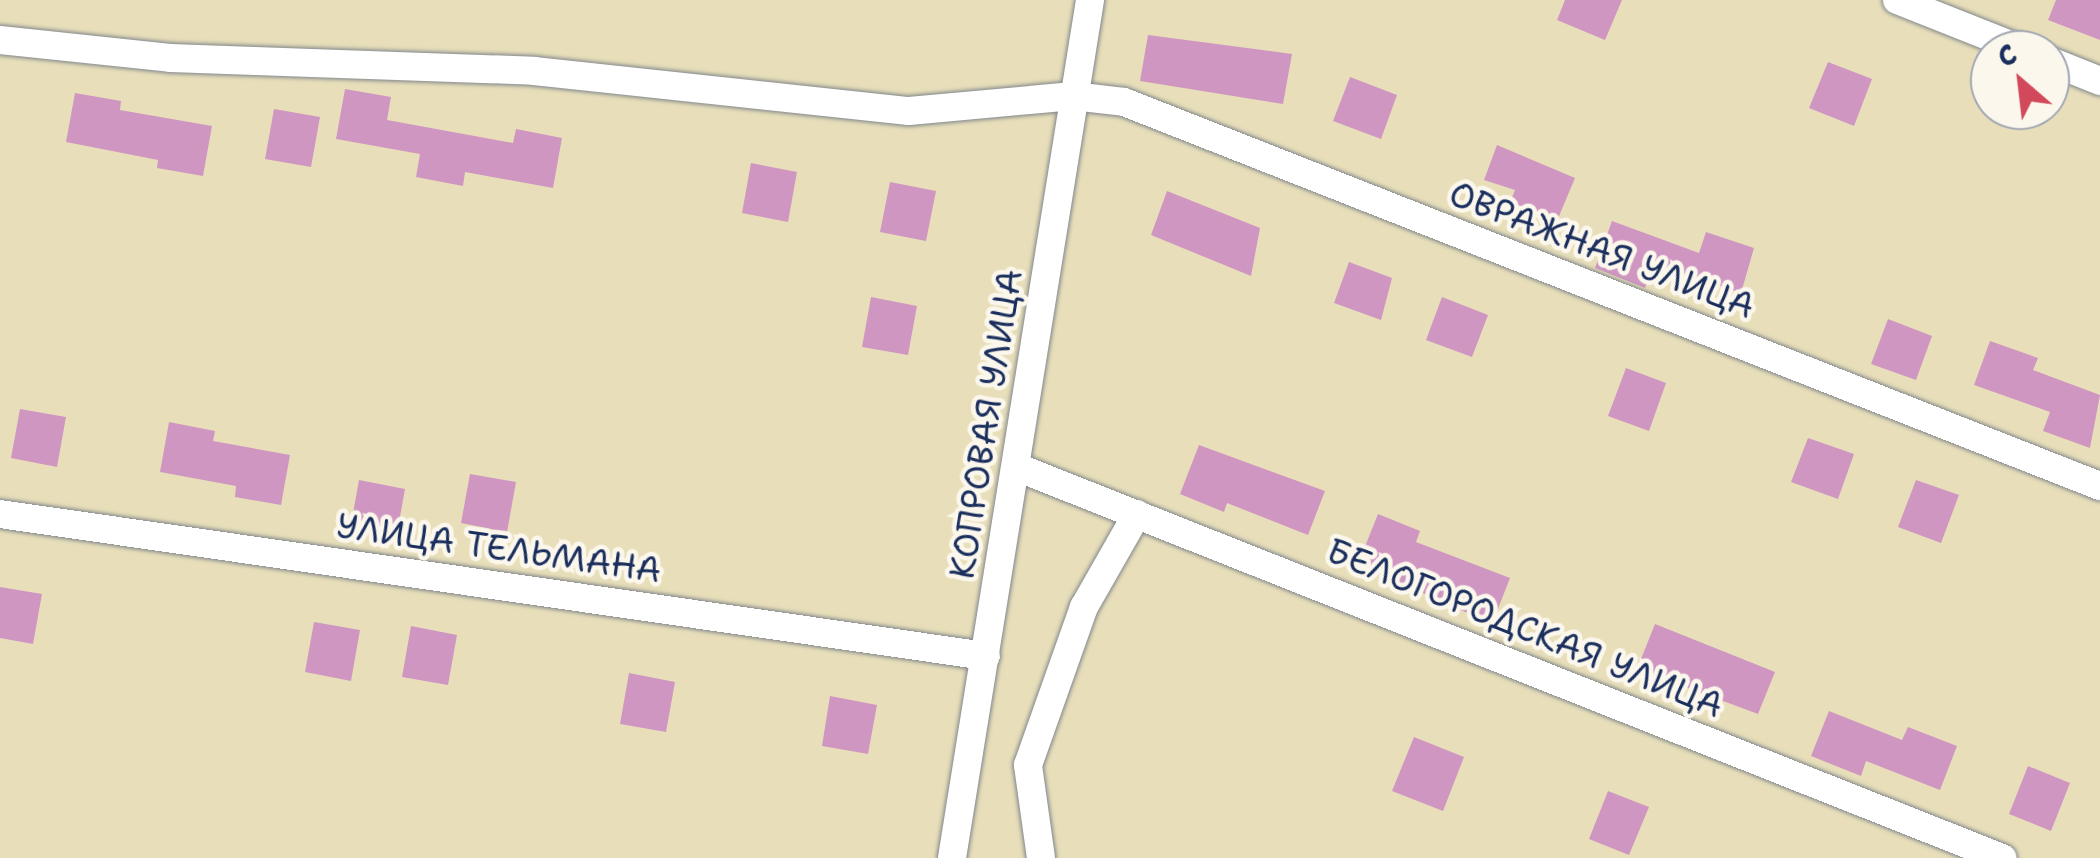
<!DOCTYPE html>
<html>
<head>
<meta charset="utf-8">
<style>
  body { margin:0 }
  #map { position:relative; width:2100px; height:858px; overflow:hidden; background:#e8dfba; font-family:"Shantell Sans",sans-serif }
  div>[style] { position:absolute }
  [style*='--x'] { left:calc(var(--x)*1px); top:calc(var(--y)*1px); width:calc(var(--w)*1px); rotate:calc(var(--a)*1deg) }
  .building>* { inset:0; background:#cf96c1 }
  .roads { filter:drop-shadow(0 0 2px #82878c) drop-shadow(0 0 2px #82878c) }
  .minor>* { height:28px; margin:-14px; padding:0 14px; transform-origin:14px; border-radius:14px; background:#fff }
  span { translate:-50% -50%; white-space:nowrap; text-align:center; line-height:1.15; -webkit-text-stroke:9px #fbf7ec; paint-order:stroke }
  .street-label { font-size:35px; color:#1b2f5e }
  .north { position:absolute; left:1970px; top:30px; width:100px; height:100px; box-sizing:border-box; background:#fbf7ec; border:2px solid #a1a7b3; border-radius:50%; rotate:332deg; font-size:28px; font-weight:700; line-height:40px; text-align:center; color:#1b2f5e }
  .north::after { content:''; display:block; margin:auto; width:35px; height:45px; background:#d1495b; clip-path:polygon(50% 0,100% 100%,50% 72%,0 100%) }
</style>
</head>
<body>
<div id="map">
  <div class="building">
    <div style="clip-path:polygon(1565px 0,1622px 0,1605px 40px,1557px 20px)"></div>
    <div style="clip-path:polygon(2056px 0,2100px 0,2100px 40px,2048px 20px)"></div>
    <div style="clip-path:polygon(1148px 35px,1292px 54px,1283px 104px,1140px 81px)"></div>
    <div style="clip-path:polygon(1828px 62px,1872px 79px,1854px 126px,1809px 108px)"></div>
    <div style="clip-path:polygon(1350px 77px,1397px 95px,1381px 139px,1333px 121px)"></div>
    <div style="clip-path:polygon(345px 89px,391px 97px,387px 120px,513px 143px,516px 129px,562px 138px,553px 188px,465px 172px,463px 186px,416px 177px,420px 154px,336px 139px)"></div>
    <div style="clip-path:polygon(75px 93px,121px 101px,120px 110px,212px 126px,203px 176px,157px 168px,158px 160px,66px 142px)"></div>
    <div style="clip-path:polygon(274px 109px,320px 117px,311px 167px,265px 159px)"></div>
    <div style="clip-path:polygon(1497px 145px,1575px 178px,1557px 221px,1510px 202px,1515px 190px,1484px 180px)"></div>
    <div style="clip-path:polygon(751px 163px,797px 172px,788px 222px,742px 213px)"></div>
    <div style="clip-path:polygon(890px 182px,936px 191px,926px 241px,880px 232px)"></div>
    <div style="clip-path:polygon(1167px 191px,1260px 228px,1251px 276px,1151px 235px)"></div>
    <div style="clip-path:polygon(1612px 221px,1699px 253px,1706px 232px,1754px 248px,1741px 293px,1654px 264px,1645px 288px,1595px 268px)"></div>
    <div style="clip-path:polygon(1349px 262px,1392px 278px,1381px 320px,1334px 303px)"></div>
    <div style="clip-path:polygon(871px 297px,917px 306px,908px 355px,862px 347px)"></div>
    <div style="clip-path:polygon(1442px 297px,1488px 315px,1472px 357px,1426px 340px)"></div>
    <div style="clip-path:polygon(1888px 319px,1932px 336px,1916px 380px,1871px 364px)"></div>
    <div style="clip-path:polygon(1990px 341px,2038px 358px,2033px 370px,2100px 395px,2090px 448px,2043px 431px,2050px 412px,1974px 385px)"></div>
    <div style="clip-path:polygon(1626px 368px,1666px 383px,1649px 431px,1608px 416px)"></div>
    <div style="clip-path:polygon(20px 409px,66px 417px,57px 467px,11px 458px)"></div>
    <div style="clip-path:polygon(169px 422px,215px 431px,213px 441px,290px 455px,281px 505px,235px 497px,236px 486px,160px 472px)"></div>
    <div style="clip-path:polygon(1808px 438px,1854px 454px,1838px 499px,1791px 482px)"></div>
    <div style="clip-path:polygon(1199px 445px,1325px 491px,1308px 535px,1227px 503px,1224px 512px,1180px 494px)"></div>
    <div style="clip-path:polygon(470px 474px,516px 482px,507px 532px,461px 523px)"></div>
    <div style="clip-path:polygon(359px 480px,405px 489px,396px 539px,350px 530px)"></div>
    <div style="clip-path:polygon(1916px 480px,1959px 495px,1941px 543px,1898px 527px)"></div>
    <div style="clip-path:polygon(1378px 514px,1420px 531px,1416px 542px,1510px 578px,1492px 624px,1358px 564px)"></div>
    <div style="clip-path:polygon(0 587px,42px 594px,33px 644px,0 638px)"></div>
    <div style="clip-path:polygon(314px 622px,360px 630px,351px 681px,305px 672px)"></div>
    <div style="clip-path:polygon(1655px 624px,1775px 672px,1758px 714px,1637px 669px)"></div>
    <div style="clip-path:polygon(411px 626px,457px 635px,448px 685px,402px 677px)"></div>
    <div style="clip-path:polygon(629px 673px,675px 682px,666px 732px,620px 724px)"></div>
    <div style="clip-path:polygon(830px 696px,877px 705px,868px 754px,822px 746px)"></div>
    <div style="clip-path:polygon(1829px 711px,1902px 740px,1908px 727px,1957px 746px,1940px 790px,1866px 761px,1861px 776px,1811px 756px)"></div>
    <div style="clip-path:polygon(1414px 737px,1464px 757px,1443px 811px,1392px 791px)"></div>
    <div style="clip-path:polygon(2028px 766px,2070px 783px,2051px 831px,2009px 814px)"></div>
    <div style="clip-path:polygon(1608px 791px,1649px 807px,1629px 855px,1589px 839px)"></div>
  </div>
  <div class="roads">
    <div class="minor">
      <div style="--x:1897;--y:0;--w:136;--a:21.6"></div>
      <div style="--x:0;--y:40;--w:171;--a:6"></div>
      <div style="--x:170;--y:58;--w:364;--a:2"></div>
      <div style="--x:534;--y:71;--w:377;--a:6.1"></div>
      <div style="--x:909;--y:111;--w:165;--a:-5.2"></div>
      <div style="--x:1073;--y:96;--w:51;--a:6.7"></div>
      <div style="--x:1124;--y:102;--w:1049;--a:21.48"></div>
      <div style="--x:2050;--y:61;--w:54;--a:21.8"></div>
      <div style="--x:1019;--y:468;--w:1058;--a:21.64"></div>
      <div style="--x:0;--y:514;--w:996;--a:8.2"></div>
      <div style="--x:952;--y:858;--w:869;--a:-80.86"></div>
      <div style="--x:1041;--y:858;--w:94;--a:-98"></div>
      <div style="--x:1028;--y:765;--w:168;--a:-70.5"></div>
      <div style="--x:1084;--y:607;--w:107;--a:-60.3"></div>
    </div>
  </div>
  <div class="street-label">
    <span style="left:1602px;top:250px;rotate:21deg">ОВРАЖНАЯ УЛИЦА</span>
    <span style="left:986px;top:424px;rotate:-81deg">КОПРОВАЯ УЛИЦА</span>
    <span style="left:499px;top:548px;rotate:8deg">УЛИЦА ТЕЛЬМАНА</span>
    <span style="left:1525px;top:628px;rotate:22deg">БЕЛОГОРОДСКАЯ УЛИЦА</span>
  </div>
  <div class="north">С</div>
</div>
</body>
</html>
